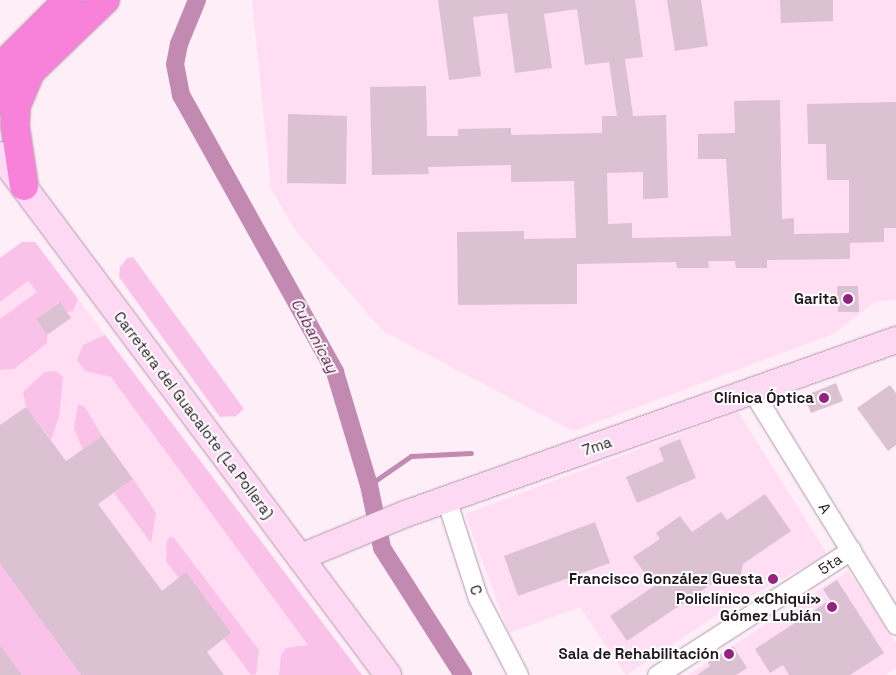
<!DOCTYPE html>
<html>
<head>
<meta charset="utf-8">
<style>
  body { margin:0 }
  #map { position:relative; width:896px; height:675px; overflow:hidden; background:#fdeef8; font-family:"Space Grotesk",sans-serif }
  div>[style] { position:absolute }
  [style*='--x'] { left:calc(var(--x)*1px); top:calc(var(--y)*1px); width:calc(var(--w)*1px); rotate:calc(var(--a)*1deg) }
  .built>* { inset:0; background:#ffdef4 }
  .green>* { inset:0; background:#fac2e9 }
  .stream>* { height:5px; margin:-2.5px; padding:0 2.5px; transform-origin:2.5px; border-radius:2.5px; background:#c289b1 }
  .canal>* { height:18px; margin:-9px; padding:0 9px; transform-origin:9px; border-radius:9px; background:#c289b1 }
  .building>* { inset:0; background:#dbc1d2 }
  .roads { filter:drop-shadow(0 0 1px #b198a9) drop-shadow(0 0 1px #b198a9) }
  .street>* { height:19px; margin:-9.5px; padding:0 9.5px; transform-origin:9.5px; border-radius:9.5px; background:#fff }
  .secondary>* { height:26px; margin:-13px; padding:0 13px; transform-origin:13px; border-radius:13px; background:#fdd9f4 }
  .highway>* { height:28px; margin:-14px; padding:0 14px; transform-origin:14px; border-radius:14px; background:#f881da }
  .dots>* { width:14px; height:14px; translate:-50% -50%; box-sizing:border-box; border:2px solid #fff; border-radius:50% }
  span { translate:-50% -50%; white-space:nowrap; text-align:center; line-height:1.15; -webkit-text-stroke:4px #fff; paint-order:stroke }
  .poi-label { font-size:15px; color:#22191f; font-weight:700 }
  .right { translate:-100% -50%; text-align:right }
  .street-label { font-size:15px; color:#22191f }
  .water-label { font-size:16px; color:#59154a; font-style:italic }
</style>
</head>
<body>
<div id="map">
  <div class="built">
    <div style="clip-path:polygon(252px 0,896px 0,896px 300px,876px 301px,833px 334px,573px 431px,383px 331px,296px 231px,271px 189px)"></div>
    <div style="clip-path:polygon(22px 242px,35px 242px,362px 675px,0 675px,0 258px)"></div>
    <div style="clip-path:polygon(738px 412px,827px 554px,717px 615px,626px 675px,580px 607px,509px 633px,465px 514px)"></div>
    <div style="clip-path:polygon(848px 571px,896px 643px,896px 668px,885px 675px,688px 675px)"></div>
  </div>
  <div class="green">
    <div style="clip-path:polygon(22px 242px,35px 242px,78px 299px,73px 311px,67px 312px,59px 302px,36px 319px,47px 335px,47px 343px,14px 369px,0 370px,0 319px,37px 292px,28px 281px,0 302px,0 258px)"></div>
    <div style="clip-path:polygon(133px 257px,244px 409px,236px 416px,220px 417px,119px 277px,120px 267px,127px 258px)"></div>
    <div style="clip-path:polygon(105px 335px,362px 675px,279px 675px,281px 655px,286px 648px,308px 645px,111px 377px,85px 371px,77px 360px,83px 345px)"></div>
    <div style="clip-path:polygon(56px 371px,63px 377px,59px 417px,51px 440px,26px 407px,23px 392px,45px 372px)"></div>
    <div style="clip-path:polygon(78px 404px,85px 407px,102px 436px,83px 450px,74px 429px)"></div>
    <div style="clip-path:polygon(133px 479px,156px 513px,151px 543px,114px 493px)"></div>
    <div style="clip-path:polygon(170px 537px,174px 538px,259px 650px,256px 674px,251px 675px,166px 561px,167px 540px)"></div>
    <div style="clip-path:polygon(0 564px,81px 675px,22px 675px,0 645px)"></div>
  </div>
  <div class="stream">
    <div style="--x:369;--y:485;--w:51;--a:-34.6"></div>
    <div style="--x:411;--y:456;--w:60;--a:-2.9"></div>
  </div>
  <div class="canal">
    <div style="--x:197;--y:0;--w:48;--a:112.2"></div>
    <div style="--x:179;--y:44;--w:20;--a:101"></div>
    <div style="--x:175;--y:64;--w:32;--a:79"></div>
    <div style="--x:181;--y:95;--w:317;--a:60.9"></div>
    <div style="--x:335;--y:372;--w:118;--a:73.3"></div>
    <div style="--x:369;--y:485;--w:64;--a:78.3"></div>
    <div style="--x:382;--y:548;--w:151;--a:57.5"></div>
  </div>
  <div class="building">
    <div style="clip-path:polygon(438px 0,635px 0,643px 57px,625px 59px,633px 116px,666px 115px,668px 198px,643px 199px,643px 172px,607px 173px,608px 224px,632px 223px,632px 238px,731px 236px,726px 159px,698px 159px,698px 134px,735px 133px,734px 101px,780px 100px,782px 219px,794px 218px,794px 234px,849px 233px,849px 180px,827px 180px,826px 144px,808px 144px,807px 104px,896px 102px,896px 228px,884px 228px,884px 242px,850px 243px,850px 259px,767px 260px,767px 268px,736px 268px,735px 261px,708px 261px,709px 268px,677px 268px,676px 262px,577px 264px,577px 304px,458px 305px,457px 232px,524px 231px,524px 239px,576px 238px,574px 181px,511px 182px,511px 165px,428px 167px,429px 174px,372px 175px,370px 87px,426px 86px,427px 136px,458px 136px,458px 129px,511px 128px,511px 135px,602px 133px,602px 116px,617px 116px,609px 62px,585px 65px,577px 9px,544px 14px,552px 68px,515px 73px,507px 13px,473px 17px,481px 76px,449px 80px)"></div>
    <div style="clip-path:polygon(667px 0,701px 0,708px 46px,675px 51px)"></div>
    <div style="clip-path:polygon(780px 0,833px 0,833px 21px,781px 23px)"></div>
    <div style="clip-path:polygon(288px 114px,347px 116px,346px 184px,287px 183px)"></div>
    <div style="clip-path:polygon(837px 286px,858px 286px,859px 312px,838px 312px)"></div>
    <div style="clip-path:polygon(60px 302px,71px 318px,47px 335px,36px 319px)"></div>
    <div style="clip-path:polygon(836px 383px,843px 401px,811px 413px,804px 396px)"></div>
    <div style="clip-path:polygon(890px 385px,896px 393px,896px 445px,888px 451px,857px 408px)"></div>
    <div style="clip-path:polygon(26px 407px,66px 461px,102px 436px,133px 479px,98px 504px,162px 591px,186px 572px,231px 633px,207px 652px,224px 675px,81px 675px,0 564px,0 425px)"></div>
    <div style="clip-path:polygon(680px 439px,696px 478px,637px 503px,626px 477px,664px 461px,659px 448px)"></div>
    <div style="clip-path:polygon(765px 494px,791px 531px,743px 564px,740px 579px,732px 584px,725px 575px,627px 641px,610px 616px,654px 586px,633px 557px,660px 539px,656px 533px,680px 516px,692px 532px,721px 512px,727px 520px)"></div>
    <div style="clip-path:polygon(595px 522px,610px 563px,518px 596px,504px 556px)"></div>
    <div style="clip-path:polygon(837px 580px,884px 653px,850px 675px,789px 675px,783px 665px,770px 673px,755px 649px,830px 600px,823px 589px)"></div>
    <div style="clip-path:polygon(0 645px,22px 675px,0 675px)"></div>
    <div style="clip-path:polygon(733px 646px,747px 668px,736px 675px,697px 675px,710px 666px,708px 662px)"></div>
  </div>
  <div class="roads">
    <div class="street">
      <div style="--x:753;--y:392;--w:273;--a:58.4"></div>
      <div style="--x:446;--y:499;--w:104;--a:72.1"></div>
      <div style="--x:478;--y:598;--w:87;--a:62.5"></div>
      <div style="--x:657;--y:675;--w:231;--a:-32.8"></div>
    </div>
    <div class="secondary">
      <div style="--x:0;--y:155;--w:649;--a:53.27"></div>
      <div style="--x:301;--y:557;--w:116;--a:-22.4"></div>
      <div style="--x:408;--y:513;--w:518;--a:-19.52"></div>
    </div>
    <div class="highway">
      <div style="--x:0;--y:68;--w:96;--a:-45"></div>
      <div style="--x:0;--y:101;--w:146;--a:-43.9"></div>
      <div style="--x:24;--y:186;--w:61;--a:-98.5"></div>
      <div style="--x:15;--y:126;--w:20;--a:-87"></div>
      <div style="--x:16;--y:106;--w:30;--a:-67"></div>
    </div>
  </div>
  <div class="dots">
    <div style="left:848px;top:299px;background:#96217f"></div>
    <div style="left:824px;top:398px;background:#96217f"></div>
    <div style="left:773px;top:579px;background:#96217f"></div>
    <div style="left:832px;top:607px;background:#96217f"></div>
    <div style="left:729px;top:654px;background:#96217f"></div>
  </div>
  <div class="poi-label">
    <span class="right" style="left:838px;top:299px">Garita</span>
    <span class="right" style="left:814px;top:398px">Clínica Óptica</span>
    <span class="right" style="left:763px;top:579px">Francisco González Guesta</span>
    <span class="right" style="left:821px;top:607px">Policlínico «Chiqui»<br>Gómez Lubián</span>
    <span class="right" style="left:719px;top:654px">Sala de Rehabilitación</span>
  </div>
  <div class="street-label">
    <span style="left:194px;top:415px;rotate:53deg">Carretera del Guacalote (La Pollera)</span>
    <span style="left:597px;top:446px;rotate:-19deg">7ma</span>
    <span style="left:825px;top:508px;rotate:59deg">A</span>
    <span style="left:830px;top:564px;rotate:-33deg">5ta</span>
    <span style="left:476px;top:590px;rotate:71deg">C</span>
  </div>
  <div class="water-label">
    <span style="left:314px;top:336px;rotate:62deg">Cubanicay</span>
  </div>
</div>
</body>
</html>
